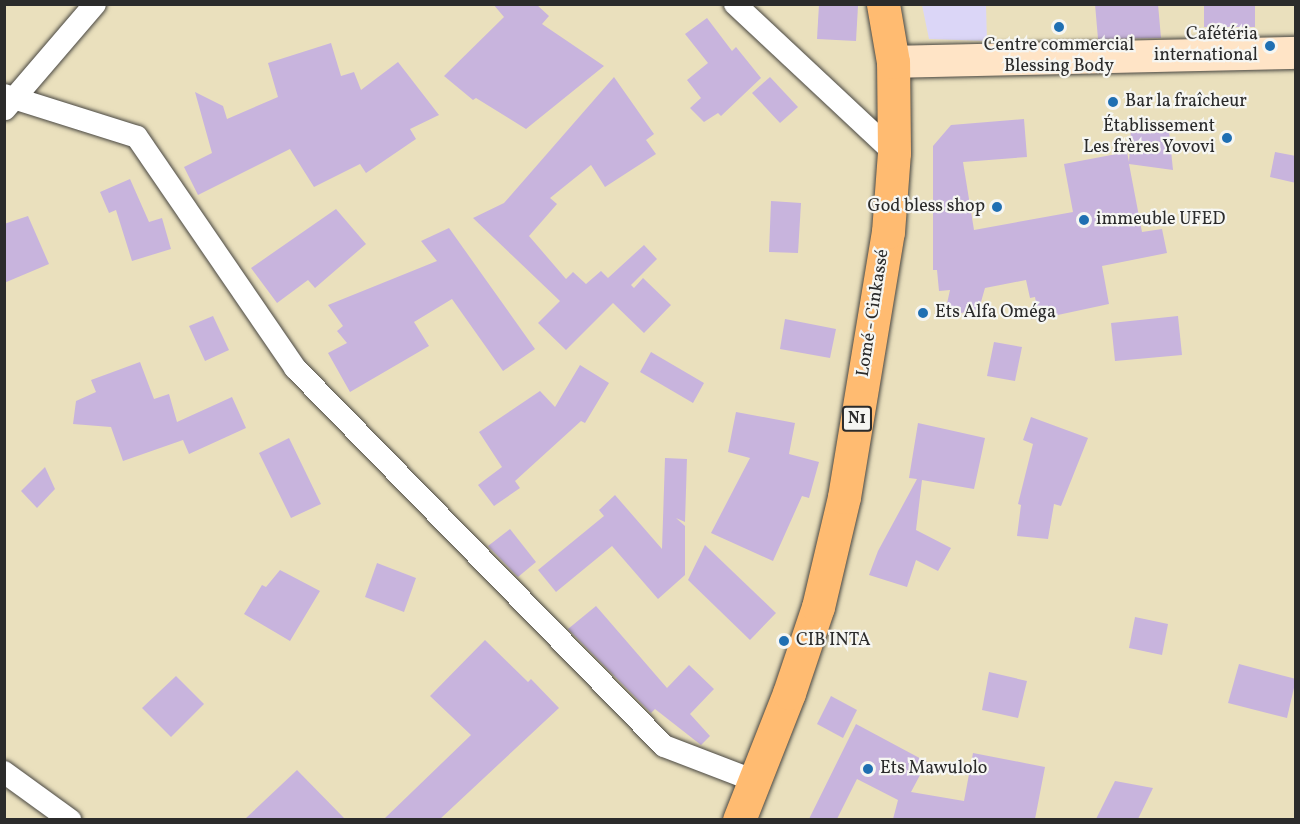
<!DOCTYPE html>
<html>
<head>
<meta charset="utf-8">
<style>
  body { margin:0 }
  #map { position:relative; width:1300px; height:824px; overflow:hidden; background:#eae0bd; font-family:Vollkorn,serif }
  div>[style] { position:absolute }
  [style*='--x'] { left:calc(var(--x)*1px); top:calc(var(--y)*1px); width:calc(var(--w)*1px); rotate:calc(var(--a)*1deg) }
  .built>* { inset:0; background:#dbd6f7 }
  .building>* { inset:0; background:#c8b4dd }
  .roads { filter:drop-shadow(0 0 2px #484641) drop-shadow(0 0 2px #484641) }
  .street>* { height:22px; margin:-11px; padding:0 11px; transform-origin:11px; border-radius:11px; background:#fff }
  .secondary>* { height:32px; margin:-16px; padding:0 16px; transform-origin:16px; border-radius:16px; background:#ffe4c6 }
  .highway>* { height:33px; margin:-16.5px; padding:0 16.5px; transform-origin:16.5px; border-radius:16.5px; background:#ffbb71 }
  .dots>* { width:16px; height:16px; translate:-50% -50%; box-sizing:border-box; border:3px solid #f6f6f2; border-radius:50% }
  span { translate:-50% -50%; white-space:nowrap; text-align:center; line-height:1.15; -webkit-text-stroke:4.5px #f6f6f2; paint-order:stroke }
  .shield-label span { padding:2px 4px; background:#f6f6f2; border:2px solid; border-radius:4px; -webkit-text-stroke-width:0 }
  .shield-label { font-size:16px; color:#2b2b2b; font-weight:700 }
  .poi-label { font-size:18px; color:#2b2b2b }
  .right { translate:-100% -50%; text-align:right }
  .left { translate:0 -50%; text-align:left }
  .street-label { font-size:18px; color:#2b2b2b }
  .frame { position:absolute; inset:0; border:6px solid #2b2b2b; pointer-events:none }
</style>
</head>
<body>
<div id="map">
  <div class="built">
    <div style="clip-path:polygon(922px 5px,986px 5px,987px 41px,929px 39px)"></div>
  </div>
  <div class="building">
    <div style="clip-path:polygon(493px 4px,536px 4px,549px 16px,542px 24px,604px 66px,526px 129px,476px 98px,473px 100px,444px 76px,504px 17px)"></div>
    <div style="clip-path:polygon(819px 4px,858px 6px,856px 41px,817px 39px)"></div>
    <div style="clip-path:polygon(1095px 4px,1158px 4px,1161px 38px,1098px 39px)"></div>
    <div style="clip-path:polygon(1204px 4px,1255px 4px,1255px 27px,1204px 27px)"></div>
    <div style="clip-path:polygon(707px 18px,732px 51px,736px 47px,761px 78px,721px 116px,718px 113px,704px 122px,690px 108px,701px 98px,687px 80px,708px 63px,685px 34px)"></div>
    <div style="clip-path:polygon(331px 43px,341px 76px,354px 72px,361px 90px,398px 62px,439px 115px,410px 129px,416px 139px,366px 173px,360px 164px,314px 187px,290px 149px,198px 195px,184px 167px,212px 153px,195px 92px,223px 106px,227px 119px,278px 97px,268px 63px)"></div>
    <div style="clip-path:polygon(614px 77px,654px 134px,646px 140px,656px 154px,605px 187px,591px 165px,550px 198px,557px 204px,529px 236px,566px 279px,573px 272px,586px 284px,601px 271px,608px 278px,644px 245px,657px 259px,631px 285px,634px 288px,643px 278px,671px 305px,644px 333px,613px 303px,566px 350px,538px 323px,560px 301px,473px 218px,504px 203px)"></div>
    <div style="clip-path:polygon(770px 77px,798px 107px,780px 123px,752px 93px)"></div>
    <div style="clip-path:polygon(1024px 119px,1027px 157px,963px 162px,974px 230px,1073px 212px,1064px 164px,1127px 152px,1129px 162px,1131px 129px,1169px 131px,1173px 170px,1129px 164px,1142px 232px,1162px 229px,1167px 253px,1102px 266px,1109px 304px,1039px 319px,1035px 297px,1030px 298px,1026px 280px,985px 288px,979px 309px,944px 317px,950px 290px,939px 291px,937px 270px,933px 270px,933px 146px,951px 125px)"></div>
    <div style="clip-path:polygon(1275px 152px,1296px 156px,1296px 183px,1270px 177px)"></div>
    <div style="clip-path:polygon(130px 179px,149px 222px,162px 218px,171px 249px,132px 261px,116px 210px,109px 213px,100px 192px)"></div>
    <div style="clip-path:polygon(771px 201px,801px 203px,798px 253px,769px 252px)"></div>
    <div style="clip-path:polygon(336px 209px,366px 244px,315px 288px,308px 280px,277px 303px,251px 268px)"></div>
    <div style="clip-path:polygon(28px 216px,49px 264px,4px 283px,4px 224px)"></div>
    <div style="clip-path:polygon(449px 228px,535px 349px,503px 371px,452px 299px,414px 322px,429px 346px,350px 392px,328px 353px,347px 343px,337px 331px,343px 326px,328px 305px,437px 261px,421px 241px)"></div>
    <div style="clip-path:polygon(213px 316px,229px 350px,205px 361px,189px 326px)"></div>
    <div style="clip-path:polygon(1178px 316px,1182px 355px,1115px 361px,1111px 323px)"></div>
    <div style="clip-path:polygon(785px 319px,836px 329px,830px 358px,780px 349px)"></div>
    <div style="clip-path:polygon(994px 342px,1022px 347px,1015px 381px,987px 376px)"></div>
    <div style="clip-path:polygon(651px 352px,704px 383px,693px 403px,640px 372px)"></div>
    <div style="clip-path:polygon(140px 362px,154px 399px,169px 394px,177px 422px,232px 397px,246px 428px,189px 454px,183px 440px,123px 461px,111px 427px,73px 424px,76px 401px,96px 392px,91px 380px)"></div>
    <div style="clip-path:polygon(580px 365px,609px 383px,585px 423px,581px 421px,515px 481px,520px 488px,494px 506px,478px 485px,502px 467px,479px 432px,540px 391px,555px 407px)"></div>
    <div style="clip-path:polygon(736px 412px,795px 423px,789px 454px,819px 462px,809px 498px,802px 496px,773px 561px,711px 533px,750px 458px,728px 452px)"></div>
    <div style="clip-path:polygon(1031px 417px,1088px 438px,1061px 506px,1054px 504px,1048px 539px,1017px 536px,1021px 505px,1018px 504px,1033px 444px,1023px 440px)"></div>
    <div style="clip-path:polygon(918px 423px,985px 438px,974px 489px,922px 480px,916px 530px,951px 548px,938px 571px,916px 560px,907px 587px,869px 575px,878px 551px,917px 479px,909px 478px)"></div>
    <div style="clip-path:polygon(289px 438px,321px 504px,291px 518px,259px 453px)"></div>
    <div style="clip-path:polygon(665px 458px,687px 459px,685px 522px,676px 518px,685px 526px,685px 575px,658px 599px,612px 546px,556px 592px,538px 570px,604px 516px,599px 510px,615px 495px,662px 549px)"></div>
    <div style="clip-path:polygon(45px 467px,55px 489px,37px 508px,21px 491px)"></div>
    <div style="clip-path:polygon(510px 529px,536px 562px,518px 577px,488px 546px)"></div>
    <div style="clip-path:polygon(705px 545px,776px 613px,750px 640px,688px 580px)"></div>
    <div style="clip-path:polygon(377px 563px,416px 578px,404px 612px,365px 597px)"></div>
    <div style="clip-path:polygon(280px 570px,320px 591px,290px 641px,244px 614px,262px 585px,266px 587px)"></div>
    <div style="clip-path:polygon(596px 606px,667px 688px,689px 665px,714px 689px,690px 714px,710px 736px,701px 745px,655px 709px,651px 713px,568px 629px)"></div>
    <div style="clip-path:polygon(1135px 617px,1168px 624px,1162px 655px,1129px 648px)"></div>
    <div style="clip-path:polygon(485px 640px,528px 682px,531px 679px,559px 708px,440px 819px,384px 819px,471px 735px,430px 696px)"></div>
    <div style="clip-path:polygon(1239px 664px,1296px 679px,1287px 718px,1228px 703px)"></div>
    <div style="clip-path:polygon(989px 672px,1027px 681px,1018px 718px,982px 710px)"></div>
    <div style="clip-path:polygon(176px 676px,204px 704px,171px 737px,142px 708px)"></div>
    <div style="clip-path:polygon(831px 696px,857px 710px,843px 738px,817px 724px)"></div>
    <div style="clip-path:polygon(856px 724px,927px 762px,911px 792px,964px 801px,973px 753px,1045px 767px,1035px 819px,893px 819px,898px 800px,857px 779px,837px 819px,809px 819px)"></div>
    <div style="clip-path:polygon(297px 770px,345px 819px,245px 819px)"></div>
    <div style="clip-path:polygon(1115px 781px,1153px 788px,1138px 819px,1096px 819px)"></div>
  </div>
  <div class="roads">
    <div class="street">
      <div style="--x:735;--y:4;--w:218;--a:43.1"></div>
      <div style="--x:4;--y:95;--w:139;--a:17.5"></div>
      <div style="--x:137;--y:137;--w:280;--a:55.6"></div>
      <div style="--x:295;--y:368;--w:528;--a:45.69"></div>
      <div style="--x:664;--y:746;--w:97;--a:21"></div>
      <div style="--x:5;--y:109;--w:138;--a:-49.4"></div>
      <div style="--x:4;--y:772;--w:82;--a:36"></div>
    </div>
    <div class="secondary">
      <div style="--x:893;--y:62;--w:403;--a:-1.3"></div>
    </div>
    <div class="highway">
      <div style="--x:739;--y:820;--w:136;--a:-68.5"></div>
      <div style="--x:789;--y:693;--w:91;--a:-71.4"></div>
      <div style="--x:818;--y:607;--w:113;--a:-76.7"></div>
      <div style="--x:844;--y:497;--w:269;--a:-80.6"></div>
      <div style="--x:888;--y:232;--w:79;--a:-85.7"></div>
      <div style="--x:894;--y:153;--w:91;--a:-90.6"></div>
      <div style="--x:893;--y:62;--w:59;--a:-99.8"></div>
    </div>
  </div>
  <div class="dots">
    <div style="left:1059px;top:27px;background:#1f6fb2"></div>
    <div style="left:1270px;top:46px;background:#1f6fb2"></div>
    <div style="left:1113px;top:102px;background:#1f6fb2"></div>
    <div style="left:1227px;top:138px;background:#1f6fb2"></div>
    <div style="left:997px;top:207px;background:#1f6fb2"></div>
    <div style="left:1084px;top:220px;background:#1f6fb2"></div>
    <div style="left:923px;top:313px;background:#1f6fb2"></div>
    <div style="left:784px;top:641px;background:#1f6fb2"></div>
    <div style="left:868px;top:769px;background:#1f6fb2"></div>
  </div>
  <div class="shield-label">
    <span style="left:857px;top:419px">N1</span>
  </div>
  <div class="poi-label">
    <span class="right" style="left:1258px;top:46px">Cafétéria<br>international</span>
    <span style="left:1059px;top:57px">Centre commercial<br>Blessing Body</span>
    <span class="left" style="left:1125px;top:102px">Bar la fraîcheur</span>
    <span class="right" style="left:1215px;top:138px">Établissement<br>Les frères Yovovi</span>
    <span class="right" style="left:985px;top:207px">God bless shop</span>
    <span class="left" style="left:1096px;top:220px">immeuble UFED</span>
    <span class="left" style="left:935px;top:313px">Ets Alfa Oméga</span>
    <span class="left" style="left:796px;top:641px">CIB INTA</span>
    <span class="left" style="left:880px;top:769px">Ets Mawulolo</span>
  </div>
  <div class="street-label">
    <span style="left:874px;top:313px;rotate:-81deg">Lomé - Cinkassé</span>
  </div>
  <div class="frame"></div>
</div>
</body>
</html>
